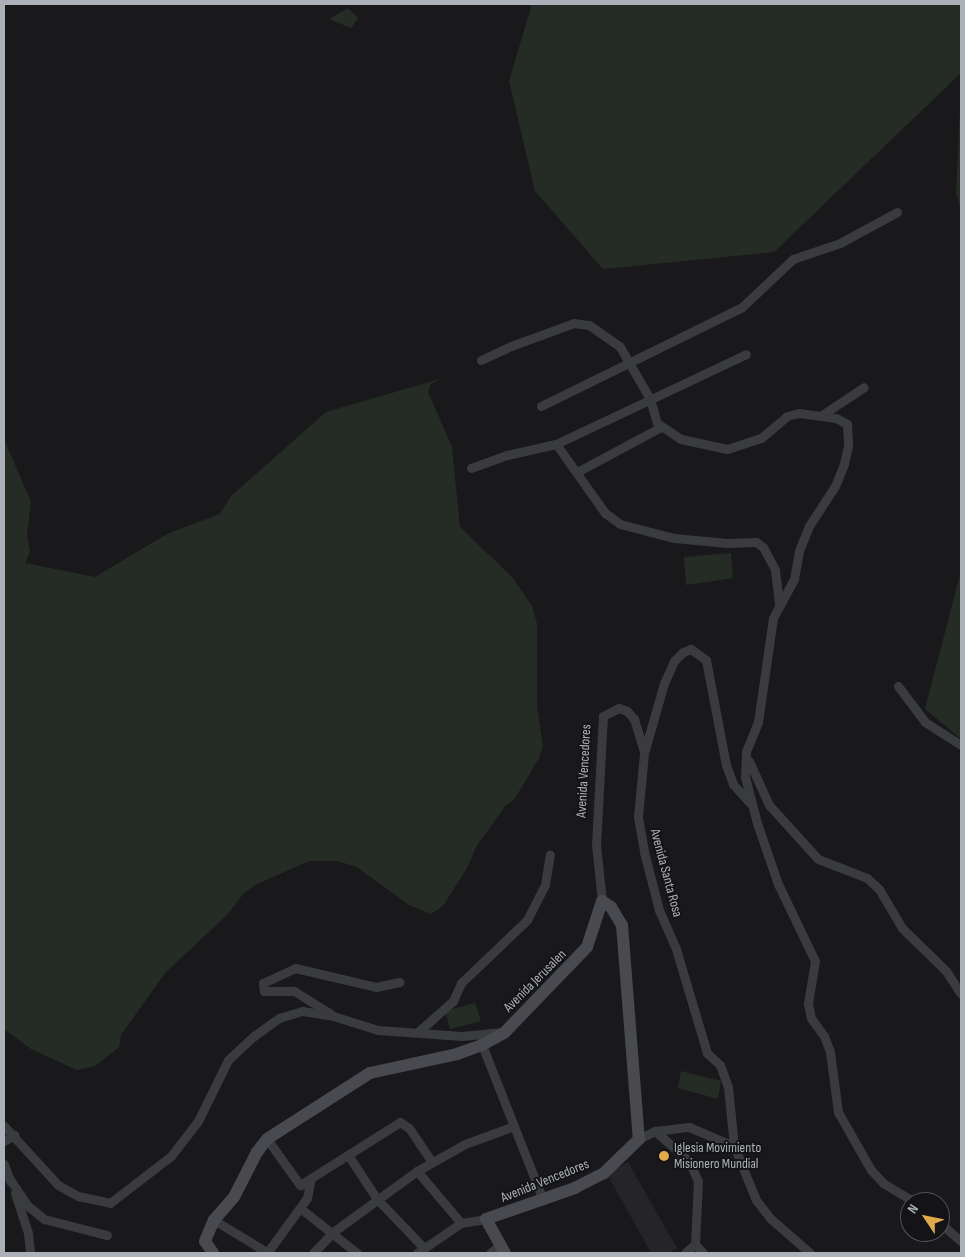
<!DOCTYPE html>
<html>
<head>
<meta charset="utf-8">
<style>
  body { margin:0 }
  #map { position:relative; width:965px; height:1257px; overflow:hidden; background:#19191b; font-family:"Sofia Sans Condensed",sans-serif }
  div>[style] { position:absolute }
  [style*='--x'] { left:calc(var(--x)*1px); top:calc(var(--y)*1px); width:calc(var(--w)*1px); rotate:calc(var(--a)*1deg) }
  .built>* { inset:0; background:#252527 }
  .green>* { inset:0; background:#252c26 }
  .street>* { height:9px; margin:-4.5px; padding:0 4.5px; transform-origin:4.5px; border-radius:4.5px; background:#3a3b3f }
  .secondary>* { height:12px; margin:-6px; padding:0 6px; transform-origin:6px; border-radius:6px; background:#484a4f }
  .dots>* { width:14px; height:14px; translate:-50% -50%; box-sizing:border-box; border:2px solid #141416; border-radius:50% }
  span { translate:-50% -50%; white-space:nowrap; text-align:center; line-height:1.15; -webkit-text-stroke:4px #141416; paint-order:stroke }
  .street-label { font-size:14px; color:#acb1b9 }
  .poi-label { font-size:14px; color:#acb1b9 }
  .left { translate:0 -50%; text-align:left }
  .frame { position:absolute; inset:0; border:5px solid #acb1b9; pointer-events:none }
  .north { position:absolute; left:900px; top:1192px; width:50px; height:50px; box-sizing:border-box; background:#141416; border:1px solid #515357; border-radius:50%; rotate:304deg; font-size:14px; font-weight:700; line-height:20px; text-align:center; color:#acb1b9 }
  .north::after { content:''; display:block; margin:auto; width:18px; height:22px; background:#e0a94b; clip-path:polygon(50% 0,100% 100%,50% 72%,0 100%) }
</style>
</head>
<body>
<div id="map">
  <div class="built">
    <div style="clip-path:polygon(628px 1162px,677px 1248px,669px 1253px,651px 1253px,607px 1174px)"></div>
  </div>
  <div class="green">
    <div style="clip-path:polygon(532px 4px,961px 4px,961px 73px,774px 252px,603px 269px,535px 191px,509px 81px)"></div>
    <div style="clip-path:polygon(348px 8px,358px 18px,351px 28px,329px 19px)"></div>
    <div style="clip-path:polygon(961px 90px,961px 211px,956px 192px)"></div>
    <div style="clip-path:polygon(440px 379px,431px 384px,428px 392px,452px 447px,460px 527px,513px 578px,532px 606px,537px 624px,537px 706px,543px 747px,539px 758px,514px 800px,506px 805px,476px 847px,467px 868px,443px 906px,431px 914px,409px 905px,357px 867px,337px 861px,309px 861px,255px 885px,243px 894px,228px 914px,165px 973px,121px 1035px,119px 1047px,95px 1066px,77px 1070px,31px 1049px,4px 1029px,4px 439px,31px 502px,27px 535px,30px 552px,25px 563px,95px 577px,167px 534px,220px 514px,231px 496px,326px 412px)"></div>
    <div style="clip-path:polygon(731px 553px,733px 578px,686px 585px,684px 557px)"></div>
    <div style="clip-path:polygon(961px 571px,961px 739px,925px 709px)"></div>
    <div style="clip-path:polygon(475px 1003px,481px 1021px,450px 1029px,445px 1011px)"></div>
    <div style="clip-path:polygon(681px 1071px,721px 1081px,718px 1099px,678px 1088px)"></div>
  </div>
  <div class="street">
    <div style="--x:481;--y:360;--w:33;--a:-25"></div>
    <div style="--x:511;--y:346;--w:67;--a:-20.1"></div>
    <div style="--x:574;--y:323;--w:15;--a:8"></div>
    <div style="--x:589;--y:325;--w:38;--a:35"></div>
    <div style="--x:620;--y:347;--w:60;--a:60"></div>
    <div style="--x:650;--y:399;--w:25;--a:74"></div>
    <div style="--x:657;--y:423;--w:29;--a:34"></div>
    <div style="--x:681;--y:439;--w:47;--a:12.3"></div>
    <div style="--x:727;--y:449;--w:36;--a:-18"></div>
    <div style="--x:761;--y:438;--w:34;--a:-40"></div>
    <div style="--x:787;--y:416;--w:12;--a:-14"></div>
    <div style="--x:799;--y:413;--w:37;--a:8"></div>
    <div style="--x:836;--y:418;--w:13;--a:29"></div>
    <div style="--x:847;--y:424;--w:22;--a:87"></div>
    <div style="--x:848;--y:446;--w:18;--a:103"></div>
    <div style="--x:844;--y:464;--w:24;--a:112"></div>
    <div style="--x:835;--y:486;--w:48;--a:123"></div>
    <div style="--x:809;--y:526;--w:27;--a:112"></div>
    <div style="--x:799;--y:551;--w:28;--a:100"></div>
    <div style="--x:794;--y:579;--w:44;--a:118.3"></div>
    <div style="--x:773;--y:618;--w:105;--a:98.2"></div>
    <div style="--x:758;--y:722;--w:31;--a:112"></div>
    <div style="--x:746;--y:751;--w:26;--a:92"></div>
    <div style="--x:745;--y:777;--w:48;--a:75.4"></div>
    <div style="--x:757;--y:823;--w:65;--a:71"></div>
    <div style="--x:778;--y:884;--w:85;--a:64.3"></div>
    <div style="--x:815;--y:961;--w:43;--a:99.5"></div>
    <div style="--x:808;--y:1003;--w:15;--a:79"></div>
    <div style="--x:811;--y:1018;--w:22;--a:54"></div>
    <div style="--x:824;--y:1036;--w:17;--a:69"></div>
    <div style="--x:830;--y:1052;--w:61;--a:82.4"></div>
    <div style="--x:838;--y:1112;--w:67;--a:60.4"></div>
    <div style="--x:871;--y:1170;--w:18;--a:47"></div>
    <div style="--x:883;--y:1183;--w:37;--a:31"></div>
    <div style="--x:541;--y:406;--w:224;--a:-26.2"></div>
    <div style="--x:742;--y:307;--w:70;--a:-43.3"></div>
    <div style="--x:793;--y:259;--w:50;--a:-18.8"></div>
    <div style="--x:840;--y:243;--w:65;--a:-28.5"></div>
    <div style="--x:822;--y:415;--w:50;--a:-33.7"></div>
    <div style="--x:556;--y:444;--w:210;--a:-25.3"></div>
    <div style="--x:471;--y:468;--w:38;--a:-20"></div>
    <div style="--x:507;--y:455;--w:50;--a:-12.7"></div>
    <div style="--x:556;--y:444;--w:85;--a:54.6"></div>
    <div style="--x:605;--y:513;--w:19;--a:36"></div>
    <div style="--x:620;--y:524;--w:56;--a:14.5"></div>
    <div style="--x:674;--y:538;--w:53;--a:5.4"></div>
    <div style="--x:727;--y:543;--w:29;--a:-2"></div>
    <div style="--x:756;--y:542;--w:9;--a:36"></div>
    <div style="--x:763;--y:547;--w:26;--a:62"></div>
    <div style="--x:775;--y:570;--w:34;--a:83"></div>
    <div style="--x:577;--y:472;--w:95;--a:-28.2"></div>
    <div style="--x:898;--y:686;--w:45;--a:53.1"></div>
    <div style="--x:925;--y:722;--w:43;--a:32.6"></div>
    <div style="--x:749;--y:761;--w:48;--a:65.6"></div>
    <div style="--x:769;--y:805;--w:73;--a:47.8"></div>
    <div style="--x:818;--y:859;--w:53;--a:21.2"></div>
    <div style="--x:867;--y:878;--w:16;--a:43"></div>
    <div style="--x:879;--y:889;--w:45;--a:59.5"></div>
    <div style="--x:902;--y:928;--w:62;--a:44.3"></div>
    <div style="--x:946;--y:971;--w:27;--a:57"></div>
    <div style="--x:750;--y:803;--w:25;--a:-132"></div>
    <div style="--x:733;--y:784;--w:20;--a:-110"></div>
    <div style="--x:726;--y:765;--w:107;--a:-100.8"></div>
    <div style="--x:706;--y:660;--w:19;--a:-144"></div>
    <div style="--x:691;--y:649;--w:9;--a:159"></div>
    <div style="--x:683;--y:652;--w:13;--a:135"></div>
    <div style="--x:674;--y:661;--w:24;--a:114"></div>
    <div style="--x:664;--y:683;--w:73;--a:105.9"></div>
    <div style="--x:644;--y:753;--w:64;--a:95.4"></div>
    <div style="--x:638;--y:817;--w:36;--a:80"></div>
    <div style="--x:644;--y:852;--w:60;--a:75.5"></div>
    <div style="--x:659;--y:910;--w:43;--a:66.4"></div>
    <div style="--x:676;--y:949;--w:109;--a:73.4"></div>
    <div style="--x:707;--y:1053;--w:18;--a:43"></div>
    <div style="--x:720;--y:1065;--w:23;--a:70"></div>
    <div style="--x:728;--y:1087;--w:59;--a:84.2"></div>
    <div style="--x:734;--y:1146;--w:58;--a:67.8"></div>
    <div style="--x:756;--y:1200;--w:24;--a:52"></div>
    <div style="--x:771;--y:1219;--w:52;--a:41.1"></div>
    <div style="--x:602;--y:901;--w:56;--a:-96.1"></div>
    <div style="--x:596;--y:845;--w:129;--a:-86.9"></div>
    <div style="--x:603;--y:716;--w:18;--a:-27"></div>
    <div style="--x:619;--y:708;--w:9;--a:21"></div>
    <div style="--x:627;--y:711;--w:11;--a:49"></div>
    <div style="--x:634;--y:719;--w:34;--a:73"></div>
    <div style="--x:331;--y:1014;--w:44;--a:-148.1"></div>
    <div style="--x:294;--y:991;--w:30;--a:180"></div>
    <div style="--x:264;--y:991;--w:8;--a:-97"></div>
    <div style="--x:263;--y:983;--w:35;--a:-25"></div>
    <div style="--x:295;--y:968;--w:83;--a:13.2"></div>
    <div style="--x:376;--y:987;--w:24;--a:-12"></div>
    <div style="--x:419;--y:1031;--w:45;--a:-41.4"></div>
    <div style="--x:453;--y:1001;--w:20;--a:-66"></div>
    <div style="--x:461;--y:983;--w:91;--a:-43.7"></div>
    <div style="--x:527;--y:920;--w:39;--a:-63"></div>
    <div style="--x:545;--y:885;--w:31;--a:-81"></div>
    <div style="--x:482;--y:1045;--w:167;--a:68.5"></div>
    <div style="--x:4;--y:1126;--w:80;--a:47.5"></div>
    <div style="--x:58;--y:1185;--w:23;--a:29"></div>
    <div style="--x:78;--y:1196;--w:33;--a:12"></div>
    <div style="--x:110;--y:1203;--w:77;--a:-37.6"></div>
    <div style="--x:171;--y:1156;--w:44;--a:-52.4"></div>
    <div style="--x:198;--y:1121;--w:68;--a:-63.8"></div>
    <div style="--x:228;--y:1060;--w:35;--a:-43"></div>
    <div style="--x:254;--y:1036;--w:31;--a:-36"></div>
    <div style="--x:279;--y:1018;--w:24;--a:-17"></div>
    <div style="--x:302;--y:1011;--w:31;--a:9"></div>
    <div style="--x:333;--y:1016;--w:47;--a:17.3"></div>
    <div style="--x:378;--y:1030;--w:84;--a:4.1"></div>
    <div style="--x:462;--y:1036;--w:41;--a:-5.6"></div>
    <div style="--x:655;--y:1131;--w:45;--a:41.4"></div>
    <div style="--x:689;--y:1161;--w:22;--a:66"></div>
    <div style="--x:698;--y:1181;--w:63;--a:92.7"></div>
    <div style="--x:695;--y:1244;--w:13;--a:138"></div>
    <div style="--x:267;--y:1139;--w:57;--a:54.3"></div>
    <div style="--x:300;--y:1185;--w:118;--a:-32.2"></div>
    <div style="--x:400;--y:1122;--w:11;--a:34"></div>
    <div style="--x:409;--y:1128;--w:41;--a:55.9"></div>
    <div style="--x:639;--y:1139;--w:18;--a:-27"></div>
    <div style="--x:655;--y:1131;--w:34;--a:-7"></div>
    <div style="--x:689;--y:1127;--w:49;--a:22.9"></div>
    <div style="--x:4;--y:1141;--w:12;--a:-31"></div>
    <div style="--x:348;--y:1155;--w:53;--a:56.6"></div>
    <div style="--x:377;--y:1199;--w:68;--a:46.2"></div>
    <div style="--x:4;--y:1164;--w:18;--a:71"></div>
    <div style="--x:417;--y:1171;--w:68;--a:49.8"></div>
    <div style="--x:9;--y:1178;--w:34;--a:56"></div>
    <div style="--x:28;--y:1206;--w:21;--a:39"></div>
    <div style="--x:44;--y:1219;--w:65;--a:14.3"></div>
    <div style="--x:15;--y:1193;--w:42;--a:72"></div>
    <div style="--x:28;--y:1233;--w:20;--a:84"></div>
    <div style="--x:300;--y:1208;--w:73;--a:38.3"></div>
    <div style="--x:214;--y:1220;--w:63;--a:31.4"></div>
    <div style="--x:940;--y:1223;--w:28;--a:41"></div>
    <div style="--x:695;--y:1244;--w:12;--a:48"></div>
    <div style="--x:267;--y:1253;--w:68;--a:-54"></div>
    <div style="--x:307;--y:1198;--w:20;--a:-79"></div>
    <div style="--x:313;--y:1253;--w:29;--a:-46"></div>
    <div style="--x:333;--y:1232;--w:104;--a:-36"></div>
    <div style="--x:417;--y:1171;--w:55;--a:-29.4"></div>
    <div style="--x:465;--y:1144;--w:52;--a:-20.2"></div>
    <div style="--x:417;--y:1253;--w:53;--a:-34.3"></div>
    <div style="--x:461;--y:1223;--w:25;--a:-9"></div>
    <div style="--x:490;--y:1253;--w:13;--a:-39"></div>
  </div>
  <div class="secondary">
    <div style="--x:213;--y:1253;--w:14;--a:-124"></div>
    <div style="--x:205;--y:1241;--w:23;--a:-67"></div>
    <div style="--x:214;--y:1220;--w:30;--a:-49"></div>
    <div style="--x:234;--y:1197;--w:51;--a:-62.9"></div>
    <div style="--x:257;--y:1152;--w:16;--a:-52"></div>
    <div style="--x:267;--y:1139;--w:122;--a:-32.7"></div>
    <div style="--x:370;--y:1073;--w:89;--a:-12.3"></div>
    <div style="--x:457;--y:1054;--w:27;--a:-20"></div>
    <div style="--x:482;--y:1045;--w:26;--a:-29"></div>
    <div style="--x:505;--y:1032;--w:118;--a:-46"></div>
    <div style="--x:587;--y:947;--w:48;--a:-71.9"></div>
    <div style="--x:602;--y:901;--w:11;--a:34"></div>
    <div style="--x:611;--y:907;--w:21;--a:59"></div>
    <div style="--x:622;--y:925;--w:215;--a:85.5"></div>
    <div style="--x:639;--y:1139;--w:49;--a:135.8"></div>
    <div style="--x:604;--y:1173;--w:33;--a:153"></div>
    <div style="--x:575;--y:1188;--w:94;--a:160.8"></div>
    <div style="--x:486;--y:1219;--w:39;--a:61"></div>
  </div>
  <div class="dots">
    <div style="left:664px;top:1156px;background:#e0a94b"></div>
  </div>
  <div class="street-label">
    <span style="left:584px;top:771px;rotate:-87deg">Avenida Vencedores</span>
    <span style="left:666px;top:873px;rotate:75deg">Avenida Santa Rosa</span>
    <span style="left:535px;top:981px;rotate:-45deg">Avenida Jerusalen</span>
    <span style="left:545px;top:1181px;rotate:-22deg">Avenida Vencedores</span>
  </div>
  <div class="poi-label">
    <span class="left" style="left:674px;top:1156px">Iglesia Movimiento<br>Misionero Mundial</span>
  </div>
  <div class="frame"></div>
  <div class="north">N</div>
</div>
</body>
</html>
